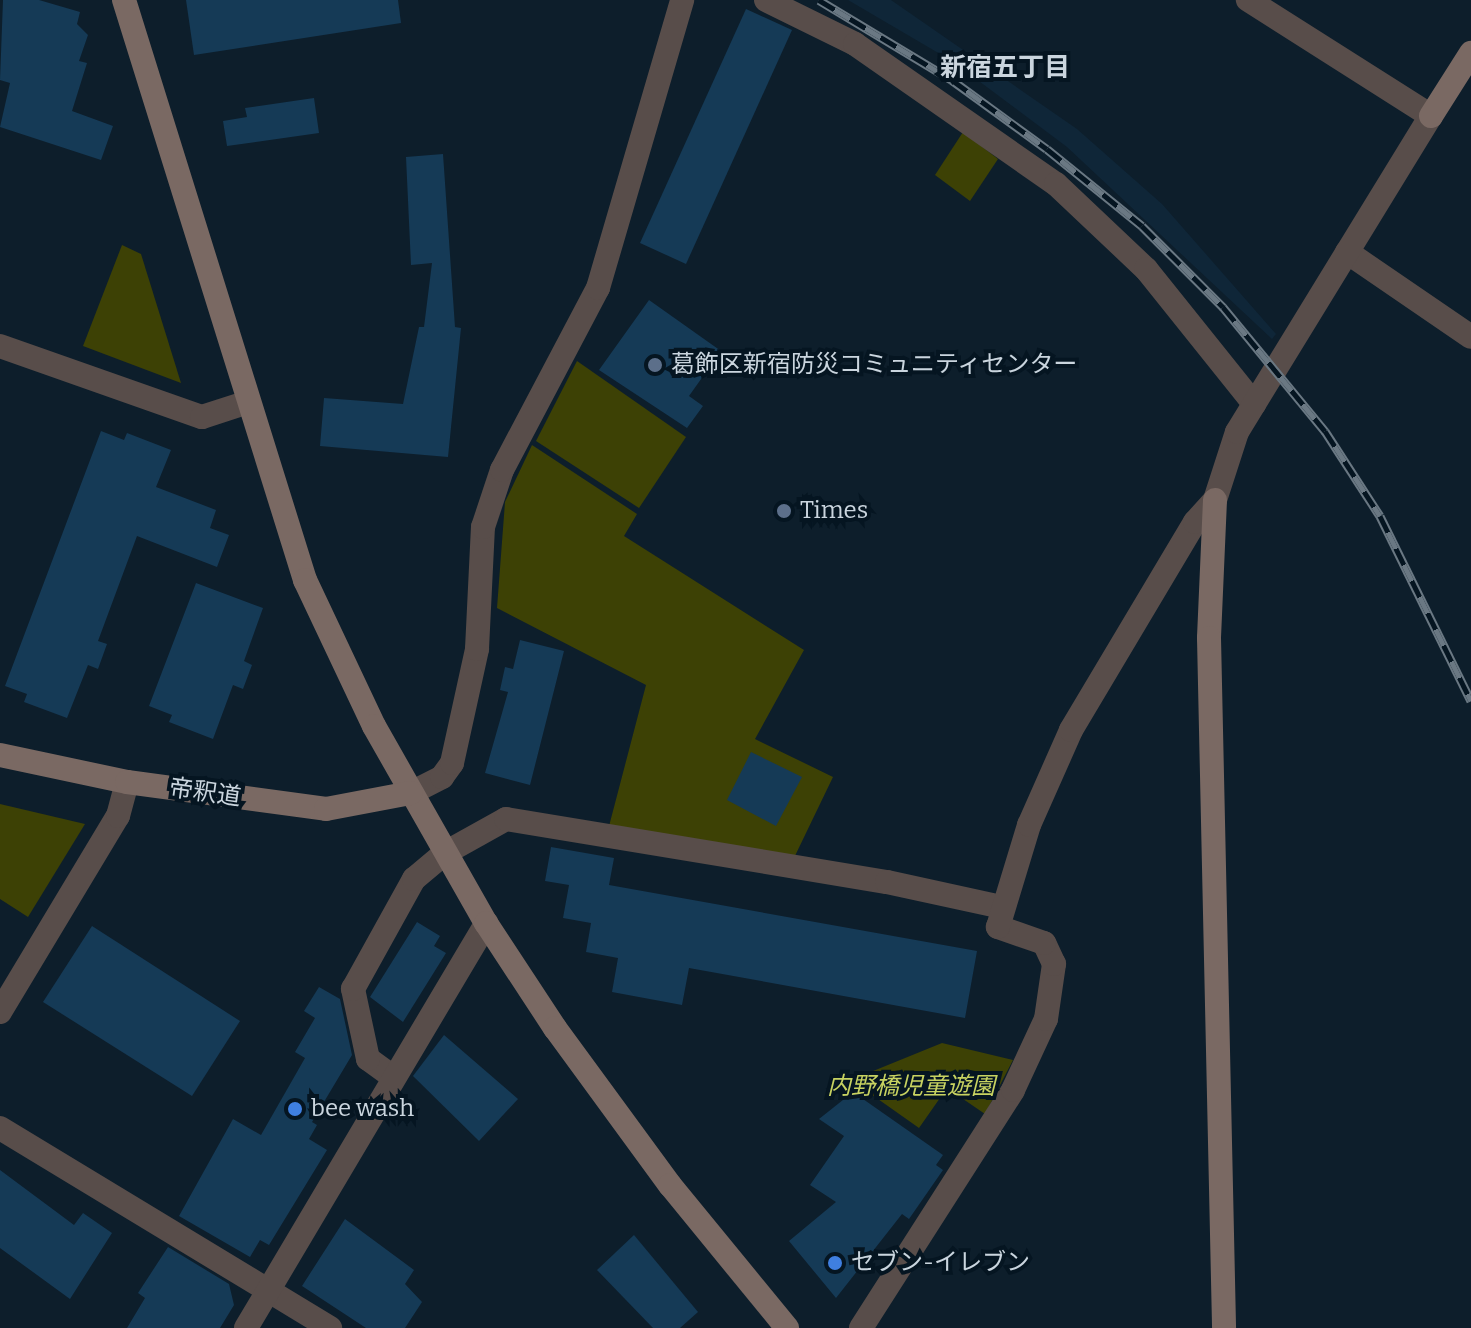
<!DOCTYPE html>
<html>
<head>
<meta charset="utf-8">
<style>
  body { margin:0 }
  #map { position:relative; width:1471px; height:1328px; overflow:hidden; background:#0d1e2b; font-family:Bitter,"Noto Sans JP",serif }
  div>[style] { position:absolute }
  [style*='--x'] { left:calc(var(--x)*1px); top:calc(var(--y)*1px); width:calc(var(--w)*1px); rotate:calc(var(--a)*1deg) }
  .built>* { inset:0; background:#0f2638 }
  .green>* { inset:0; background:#3d4105 }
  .building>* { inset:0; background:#153a56 }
  .street>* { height:24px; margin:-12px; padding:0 12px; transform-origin:12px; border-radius:12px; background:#584d4a }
  .secondary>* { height:24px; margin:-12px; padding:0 12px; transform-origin:12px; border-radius:12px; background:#7a6963 }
  .rail>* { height:9px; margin-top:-4.5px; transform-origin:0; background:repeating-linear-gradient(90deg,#051521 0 18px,#6a7883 0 36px); box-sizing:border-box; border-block:2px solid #6a7883 }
  .dots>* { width:22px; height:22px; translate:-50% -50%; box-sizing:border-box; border:4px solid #051521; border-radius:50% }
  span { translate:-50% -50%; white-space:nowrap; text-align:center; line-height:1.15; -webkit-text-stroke:8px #051521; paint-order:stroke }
  .poi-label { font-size:24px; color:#cad5de }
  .left { translate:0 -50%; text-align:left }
  .street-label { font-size:24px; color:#cad5de }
  .park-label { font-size:24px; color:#c7d261; font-style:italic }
  .neighbourhood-label { font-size:26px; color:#cad5de; font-weight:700 }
</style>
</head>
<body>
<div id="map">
  <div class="built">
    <i style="clip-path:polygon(848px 0,891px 0,1077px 129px,1162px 204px,1276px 334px,1272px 339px,1067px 147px,952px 61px)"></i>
  </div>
  <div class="green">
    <i style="clip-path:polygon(963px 132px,998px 159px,970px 201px,935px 175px)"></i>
    <i style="clip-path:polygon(122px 245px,141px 254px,181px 383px,83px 346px)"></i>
    <i style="clip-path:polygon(577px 361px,686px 437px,639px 508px,536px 441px)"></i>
    <i style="clip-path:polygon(532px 445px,637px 514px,624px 536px,804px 650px,755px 739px,833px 777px,793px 860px,608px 830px,646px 685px,497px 608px,505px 502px)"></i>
    <i style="clip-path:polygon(0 804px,85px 824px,28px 917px,0 899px)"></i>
    <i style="clip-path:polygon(942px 1043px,1013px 1060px,985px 1114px,947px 1088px,919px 1128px,851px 1080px)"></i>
  </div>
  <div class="building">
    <i style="clip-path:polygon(3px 0,39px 0,80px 12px,77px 24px,88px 35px,79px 61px,87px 63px,72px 111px,113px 126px,101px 160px,0 127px,10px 83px,0 80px)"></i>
    <i style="clip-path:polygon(186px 0,398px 0,401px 23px,194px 55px)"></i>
    <i style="clip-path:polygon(746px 9px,792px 30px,686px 264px,640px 243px)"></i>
    <i style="clip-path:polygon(314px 98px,319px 133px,227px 146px,223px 121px,247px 117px,245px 108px)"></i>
    <i style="clip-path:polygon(443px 154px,455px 327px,461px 328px,448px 457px,320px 446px,324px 398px,403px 404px,419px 327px,424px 327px,432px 263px,411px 265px,406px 157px)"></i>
    <i style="clip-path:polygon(649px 300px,721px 351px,689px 396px,703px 406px,687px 428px,599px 370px)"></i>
    <i style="clip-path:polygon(101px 431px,124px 440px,127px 433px,171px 450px,156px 487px,216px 510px,210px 528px,229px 535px,217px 567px,137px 536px,98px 641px,107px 644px,98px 669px,88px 665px,67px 718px,24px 702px,27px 694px,5px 686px)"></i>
    <i style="clip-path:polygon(196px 583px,263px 608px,244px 661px,252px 665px,243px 689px,233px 685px,213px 739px,169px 722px,172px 715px,149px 706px)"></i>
    <i style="clip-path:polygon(520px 640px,564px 651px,530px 785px,485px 773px,508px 692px,500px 690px,505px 667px,513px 669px)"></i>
    <i style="clip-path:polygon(751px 752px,802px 777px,776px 826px,727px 800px)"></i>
    <i style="clip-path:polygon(551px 847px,614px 858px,609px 885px,977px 951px,965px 1018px,689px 968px,682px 1005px,612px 992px,618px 958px,586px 952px,591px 923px,563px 918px,569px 885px,545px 881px)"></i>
    <i style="clip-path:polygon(417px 922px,440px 936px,434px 946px,446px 953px,403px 1022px,370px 997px)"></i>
    <i style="clip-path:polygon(92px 926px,240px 1021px,192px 1096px,43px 1002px)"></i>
    <i style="clip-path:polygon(319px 987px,340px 999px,352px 1055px,312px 1122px,317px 1125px,309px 1139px,327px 1150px,269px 1245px,260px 1240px,250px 1257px,179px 1216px,233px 1119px,261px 1135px,305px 1058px,295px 1052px,315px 1018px,304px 1011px)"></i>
    <i style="clip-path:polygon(444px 1035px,518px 1099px,479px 1141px,413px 1076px)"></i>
    <i style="clip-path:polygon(853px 1092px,943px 1155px,936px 1165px,943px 1170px,909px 1219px,902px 1214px,836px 1298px,789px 1241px,836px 1202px,810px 1185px,844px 1136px,819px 1119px)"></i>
    <i style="clip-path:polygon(0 1170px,74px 1225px,83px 1213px,112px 1233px,70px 1299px,0 1248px)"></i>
    <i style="clip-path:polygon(345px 1219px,414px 1270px,405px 1284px,422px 1302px,405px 1328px,366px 1328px,302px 1286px)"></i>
    <i style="clip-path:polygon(634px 1235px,698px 1312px,680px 1328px,653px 1328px,597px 1270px)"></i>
    <i style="clip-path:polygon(168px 1247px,229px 1284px,234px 1305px,220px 1328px,127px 1328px,145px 1298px,138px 1293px)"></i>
  </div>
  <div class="street">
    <i style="--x:766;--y:0;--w:99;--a:26.3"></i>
    <i style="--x:855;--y:44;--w:245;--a:34.9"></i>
    <i style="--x:1056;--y:184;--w:124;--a:43.4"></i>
    <i style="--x:1146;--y:269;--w:173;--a:51.3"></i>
    <i style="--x:1347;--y:252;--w:150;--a:34.4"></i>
    <i style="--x:0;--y:346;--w:214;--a:19.4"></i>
    <i style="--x:202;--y:417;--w:45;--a:-18"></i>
    <i style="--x:411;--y:793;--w:35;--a:-27"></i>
    <i style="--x:442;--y:777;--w:17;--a:-54"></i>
    <i style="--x:452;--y:763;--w:117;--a:-77.6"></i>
    <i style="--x:477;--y:649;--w:122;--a:-87.2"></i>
    <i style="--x:483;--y:527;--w:60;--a:-71.6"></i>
    <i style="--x:502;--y:470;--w:206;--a:-62.2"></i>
    <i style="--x:598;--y:288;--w:300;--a:-73.7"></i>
    <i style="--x:0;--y:1012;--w:229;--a:-59"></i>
    <i style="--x:118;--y:816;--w:35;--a:-75"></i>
    <i style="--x:393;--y:1077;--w:31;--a:-144"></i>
    <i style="--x:368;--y:1059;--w:72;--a:-102.1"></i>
    <i style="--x:353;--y:989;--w:126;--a:-61"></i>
    <i style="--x:414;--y:879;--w:40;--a:-40"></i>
    <i style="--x:445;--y:853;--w:70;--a:-29.1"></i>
    <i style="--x:506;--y:819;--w:386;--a:9.4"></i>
    <i style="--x:887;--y:882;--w:118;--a:12.3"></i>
    <i style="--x:0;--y:1128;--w:386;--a:31.2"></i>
    <i style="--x:246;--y:1328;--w:471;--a:-59.3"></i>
    <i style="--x:861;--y:1328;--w:282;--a:-57.4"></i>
    <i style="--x:1013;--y:1090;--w:78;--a:-65.1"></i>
    <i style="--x:1046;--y:1019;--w:56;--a:-81.7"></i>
    <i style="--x:1054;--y:964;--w:23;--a:-115"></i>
    <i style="--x:1044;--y:943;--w:49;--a:-160.8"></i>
    <i style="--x:998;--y:927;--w:107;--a:-73.1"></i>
    <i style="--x:1029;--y:825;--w:104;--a:-66.1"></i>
    <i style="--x:1071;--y:730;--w:242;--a:-59.2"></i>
    <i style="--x:1195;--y:522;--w:30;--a:-48"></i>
    <i style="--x:1215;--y:500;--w:71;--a:-72.1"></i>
    <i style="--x:1237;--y:432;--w:371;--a:-58.5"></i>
    <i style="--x:1431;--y:116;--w:217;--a:-147.6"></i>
  </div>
  <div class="secondary">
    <i style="--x:124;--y:0;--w:608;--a:72.67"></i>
    <i style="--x:305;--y:580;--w:161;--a:64.7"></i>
    <i style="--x:374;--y:726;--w:227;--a:60.4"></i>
    <i style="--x:486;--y:923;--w:126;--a:56.7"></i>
    <i style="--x:555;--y:1028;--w:195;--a:53.8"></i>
    <i style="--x:670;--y:1185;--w:185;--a:50.7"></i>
    <i style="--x:1431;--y:116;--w:75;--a:-57.6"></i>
    <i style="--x:1215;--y:500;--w:138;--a:92.5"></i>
    <i style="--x:1209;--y:638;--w:690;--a:88.75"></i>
    <i style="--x:0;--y:755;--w:130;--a:12"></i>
    <i style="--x:127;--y:782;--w:201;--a:7.7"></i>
    <i style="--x:326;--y:809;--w:86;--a:-10.7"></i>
  </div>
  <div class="rail">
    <i style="--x:819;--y:0;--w:155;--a:31"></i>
    <i style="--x:952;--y:80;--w:117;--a:36"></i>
    <i style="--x:1047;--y:149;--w:122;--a:39"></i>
    <i style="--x:1142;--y:226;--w:115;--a:45"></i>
    <i style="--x:1223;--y:307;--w:161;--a:50.6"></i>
    <i style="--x:1325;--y:431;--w:101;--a:57.1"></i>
    <i style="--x:1380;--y:516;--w:206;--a:63.8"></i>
  </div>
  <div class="dots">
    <i style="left:655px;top:365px;background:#5c6f8a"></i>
    <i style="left:784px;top:511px;background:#5c6f8a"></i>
    <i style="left:295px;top:1109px;background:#3f7fe0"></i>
    <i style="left:835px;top:1263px;background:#3f7fe0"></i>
  </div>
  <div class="poi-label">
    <span class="left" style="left:671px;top:365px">葛飾区新宿防災コミュニティセンター</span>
    <span class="left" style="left:800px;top:511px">Times</span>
    <span class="left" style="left:311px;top:1109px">bee wash</span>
    <span class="left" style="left:851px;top:1263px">セブン-イレブン</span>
  </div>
  <div class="street-label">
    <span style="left:205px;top:793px;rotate:8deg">帝釈道</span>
  </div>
  <div class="park-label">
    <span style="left:911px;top:1087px">内野橋児童遊園</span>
  </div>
  <div class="neighbourhood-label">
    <span style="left:1005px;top:68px">新宿五丁目</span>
  </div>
</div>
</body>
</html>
